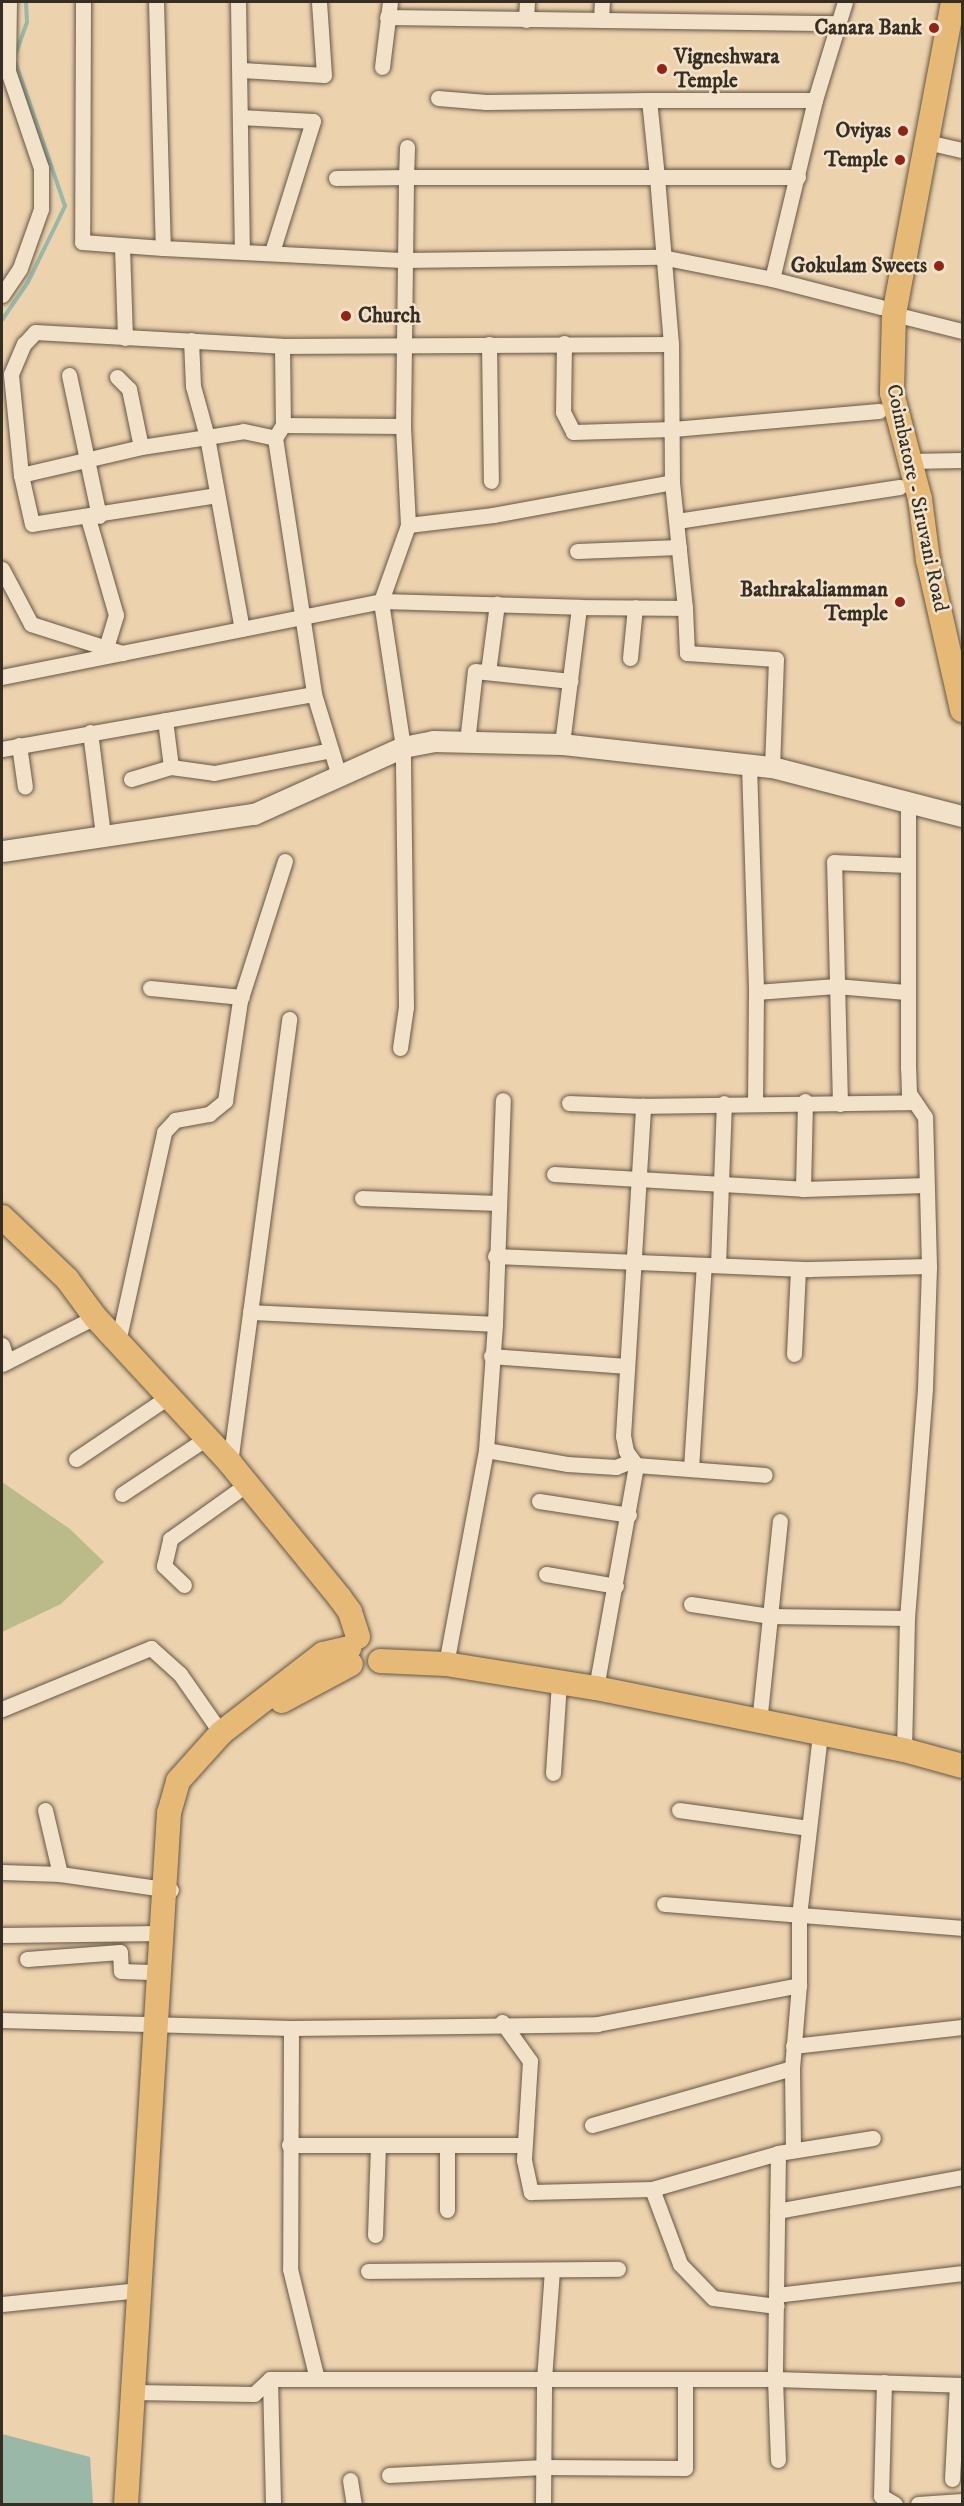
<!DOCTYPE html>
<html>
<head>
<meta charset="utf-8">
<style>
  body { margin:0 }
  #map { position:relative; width:964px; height:2506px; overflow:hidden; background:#ecd2ad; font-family:"IM FELL DW Pica",serif }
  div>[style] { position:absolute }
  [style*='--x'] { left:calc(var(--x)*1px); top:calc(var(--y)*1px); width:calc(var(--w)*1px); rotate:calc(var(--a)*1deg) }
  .green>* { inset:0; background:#babb88 }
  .water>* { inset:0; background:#99b8a8 }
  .stream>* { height:4px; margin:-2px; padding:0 2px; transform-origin:2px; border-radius:2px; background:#99b8a8 }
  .roads { filter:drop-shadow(0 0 2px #645646) drop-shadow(0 0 2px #645646) }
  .street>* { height:15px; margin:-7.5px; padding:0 7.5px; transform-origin:7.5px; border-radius:7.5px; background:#f3e2ca }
  .secondary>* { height:21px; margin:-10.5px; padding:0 10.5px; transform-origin:10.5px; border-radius:10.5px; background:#f3e2ca }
  .primary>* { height:24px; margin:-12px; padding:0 12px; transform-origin:12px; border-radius:12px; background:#e6b976 }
  .dots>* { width:16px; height:16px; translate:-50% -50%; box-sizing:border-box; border:3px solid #f3e2ca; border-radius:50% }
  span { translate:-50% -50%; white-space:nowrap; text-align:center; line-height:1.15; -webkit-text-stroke:5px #f3e2ca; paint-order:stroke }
  .poi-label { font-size:21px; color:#362d23; font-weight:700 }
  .right { translate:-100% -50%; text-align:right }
  .left { translate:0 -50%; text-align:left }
  .street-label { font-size:21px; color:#362d23 }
  .frame { position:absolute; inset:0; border:3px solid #362d23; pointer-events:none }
</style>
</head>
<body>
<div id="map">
  <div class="green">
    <i style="clip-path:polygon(2px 1482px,70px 1529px,104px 1562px,61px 1604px,2px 1632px)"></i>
  </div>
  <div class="water">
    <i style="clip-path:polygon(2px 2434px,90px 2457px,93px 2504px,2px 2504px)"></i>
  </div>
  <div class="stream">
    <i style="--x:2;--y:320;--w:46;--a:-55.6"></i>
    <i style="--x:28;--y:282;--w:85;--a:-64"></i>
    <i style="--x:65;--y:206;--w:157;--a:-109"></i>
    <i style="--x:14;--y:58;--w:38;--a:-70"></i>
    <i style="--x:27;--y:22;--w:20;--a:-93"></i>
  </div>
  <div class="roads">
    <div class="street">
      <i style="--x:83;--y:2;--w:240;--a:90.2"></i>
      <i style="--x:82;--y:242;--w:81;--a:4.2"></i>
      <i style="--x:156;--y:2;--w:246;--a:88.4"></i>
      <i style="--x:163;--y:248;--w:239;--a:2.9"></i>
      <i style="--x:402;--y:260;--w:260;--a:-0.7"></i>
      <i style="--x:662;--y:257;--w:112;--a:11.3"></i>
      <i style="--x:238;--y:2;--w:248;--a:89.1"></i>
      <i style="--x:387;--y:17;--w:451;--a:0.8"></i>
      <i style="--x:526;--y:20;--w:18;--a:-87"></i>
      <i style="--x:601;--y:20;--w:18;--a:-87"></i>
      <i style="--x:382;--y:67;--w:65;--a:-83"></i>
      <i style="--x:242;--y:70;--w:82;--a:3.5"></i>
      <i style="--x:324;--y:75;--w:73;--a:-93.9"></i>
      <i style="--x:438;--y:98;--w:48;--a:4.8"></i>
      <i style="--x:486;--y:102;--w:163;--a:-0.7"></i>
      <i style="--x:815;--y:100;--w:184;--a:103.5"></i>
      <i style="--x:772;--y:279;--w:112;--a:14.5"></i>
      <i style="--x:240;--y:117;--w:73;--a:3.1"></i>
      <i style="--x:313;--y:121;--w:137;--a:107.4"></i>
      <i style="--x:927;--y:142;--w:36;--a:13"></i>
      <i style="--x:336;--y:178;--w:70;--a:-0.8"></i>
      <i style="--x:406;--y:177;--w:30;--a:-88"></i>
      <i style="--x:122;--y:247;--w:91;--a:88.1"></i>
      <i style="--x:2;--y:295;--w:32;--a:-56"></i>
      <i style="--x:20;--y:268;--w:63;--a:-70.4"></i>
      <i style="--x:41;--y:209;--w:41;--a:-90"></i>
      <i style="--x:41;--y:168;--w:102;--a:-108.8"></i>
      <i style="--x:8;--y:71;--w:69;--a:-89.2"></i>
      <i style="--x:894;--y:314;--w:70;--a:14"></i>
      <i style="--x:191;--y:340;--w:46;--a:87.5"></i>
      <i style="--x:193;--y:386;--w:53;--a:74.6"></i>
      <i style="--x:207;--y:437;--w:195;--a:79.7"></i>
      <i style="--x:564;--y:343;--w:69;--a:90.8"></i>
      <i style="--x:563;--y:412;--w:22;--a:63"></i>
      <i style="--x:573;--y:432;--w:99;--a:-1.7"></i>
      <i style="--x:672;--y:429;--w:208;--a:-5"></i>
      <i style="--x:489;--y:344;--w:137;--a:89.2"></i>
      <i style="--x:282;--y:346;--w:79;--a:89.3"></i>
      <i style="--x:283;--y:425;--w:120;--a:0.5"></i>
      <i style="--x:69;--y:375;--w:144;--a:78"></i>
      <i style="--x:117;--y:377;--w:17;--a:45"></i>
      <i style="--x:129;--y:389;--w:59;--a:78.3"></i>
      <i style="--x:283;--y:425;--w:15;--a:122"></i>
      <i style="--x:275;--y:438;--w:259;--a:81.3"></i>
      <i style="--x:314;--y:694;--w:86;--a:73"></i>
      <i style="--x:908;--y:461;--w:54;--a:-1.1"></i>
      <i style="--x:21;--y:475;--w:123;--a:-13.1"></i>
      <i style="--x:141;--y:447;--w:67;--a:-8.6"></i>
      <i style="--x:207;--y:437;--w:36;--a:-9"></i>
      <i style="--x:243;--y:431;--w:33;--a:12"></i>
      <i style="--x:217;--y:495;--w:187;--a:171.1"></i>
      <i style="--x:32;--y:524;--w:50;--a:-102.7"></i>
      <i style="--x:21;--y:475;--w:101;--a:-95.7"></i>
      <i style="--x:11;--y:374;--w:33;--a:-67"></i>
      <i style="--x:24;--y:344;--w:16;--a:-47"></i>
      <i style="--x:35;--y:332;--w:247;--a:3.2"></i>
      <i style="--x:282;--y:346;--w:389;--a:-0.3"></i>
      <i style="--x:88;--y:518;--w:101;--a:73.9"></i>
      <i style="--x:116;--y:615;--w:31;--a:107"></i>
      <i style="--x:677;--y:521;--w:225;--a:-8.7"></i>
      <i style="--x:408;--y:525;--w:86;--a:-6.7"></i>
      <i style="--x:493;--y:515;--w:182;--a:-10.4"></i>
      <i style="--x:577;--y:551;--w:102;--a:-2.2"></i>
      <i style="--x:2;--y:569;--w:62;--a:62.2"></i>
      <i style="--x:31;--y:624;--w:96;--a:17.7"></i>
      <i style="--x:685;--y:608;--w:45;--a:87.5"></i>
      <i style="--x:687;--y:653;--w:89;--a:3.9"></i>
      <i style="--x:776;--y:659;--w:108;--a:92.1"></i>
      <i style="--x:630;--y:658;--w:51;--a:-84.4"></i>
      <i style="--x:488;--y:672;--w:69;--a:-82.5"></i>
      <i style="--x:2;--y:677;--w:387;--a:-11.3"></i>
      <i style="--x:381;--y:601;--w:198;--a:1.7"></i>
      <i style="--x:165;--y:720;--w:47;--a:82.7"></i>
      <i style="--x:90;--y:732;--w:104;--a:82.8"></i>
      <i style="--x:467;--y:742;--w:71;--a:-83.6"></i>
      <i style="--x:475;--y:671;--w:96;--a:6"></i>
      <i style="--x:562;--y:744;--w:138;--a:-82.9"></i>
      <i style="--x:579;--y:607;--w:106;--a:0.5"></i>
      <i style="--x:685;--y:608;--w:127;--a:-95.9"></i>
      <i style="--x:672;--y:482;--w:138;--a:-90.4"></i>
      <i style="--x:671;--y:344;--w:168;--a:-94.8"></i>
      <i style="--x:657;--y:177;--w:141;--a:0"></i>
      <i style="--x:19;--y:745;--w:42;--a:81.9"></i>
      <i style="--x:2;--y:749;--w:317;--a:-10"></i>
      <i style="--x:749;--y:765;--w:227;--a:88.2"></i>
      <i style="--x:756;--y:992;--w:110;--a:90.5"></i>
      <i style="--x:131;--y:779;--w:42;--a:-16.7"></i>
      <i style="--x:171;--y:767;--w:43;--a:7.9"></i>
      <i style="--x:214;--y:773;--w:119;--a:-11.1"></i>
      <i style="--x:150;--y:988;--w:92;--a:5.6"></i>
      <i style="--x:756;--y:992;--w:80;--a:-4.3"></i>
      <i style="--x:836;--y:986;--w:70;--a:4.9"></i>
      <i style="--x:400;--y:1048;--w:41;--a:-81.7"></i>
      <i style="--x:406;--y:1007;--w:260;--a:-90.7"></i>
      <i style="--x:403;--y:747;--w:148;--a:-98.6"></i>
      <i style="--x:381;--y:601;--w:81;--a:-70.4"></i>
      <i style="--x:408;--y:525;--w:99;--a:-92.9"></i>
      <i style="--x:403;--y:426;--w:249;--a:-89.3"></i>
      <i style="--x:406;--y:177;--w:251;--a:0"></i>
      <i style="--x:657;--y:177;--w:77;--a:-95.9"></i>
      <i style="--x:649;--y:100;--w:166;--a:0"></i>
      <i style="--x:815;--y:100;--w:102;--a:-73"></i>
      <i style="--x:569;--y:1103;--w:74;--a:2.3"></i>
      <i style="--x:840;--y:1104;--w:242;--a:-91.4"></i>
      <i style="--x:834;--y:862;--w:73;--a:2.4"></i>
      <i style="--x:554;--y:1174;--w:249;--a:3.4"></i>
      <i style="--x:803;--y:1189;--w:123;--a:-1.9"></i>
      <i style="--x:803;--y:1189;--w:88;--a:-88.7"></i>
      <i style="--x:362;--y:1198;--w:136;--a:2.1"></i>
      <i style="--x:495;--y:1256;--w:315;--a:2.4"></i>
      <i style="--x:810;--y:1269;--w:119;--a:-1.4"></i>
      <i style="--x:718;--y:1265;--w:162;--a:-87.9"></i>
      <i style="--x:250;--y:1312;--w:245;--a:2.8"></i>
      <i style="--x:118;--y:1342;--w:215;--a:-77.6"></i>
      <i style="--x:164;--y:1132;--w:16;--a:-47"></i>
      <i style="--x:175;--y:1120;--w:35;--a:-10"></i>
      <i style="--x:209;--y:1114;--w:21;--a:-39"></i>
      <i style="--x:225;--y:1101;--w:101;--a:-81.5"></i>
      <i style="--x:240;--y:1001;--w:147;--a:-72.2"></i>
      <i style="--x:2;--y:1345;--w:17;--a:73"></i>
      <i style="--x:794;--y:1354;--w:85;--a:-87.3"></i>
      <i style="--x:491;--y:1356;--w:136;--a:4.2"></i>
      <i style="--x:2;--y:1364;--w:104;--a:-26.8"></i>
      <i style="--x:486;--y:1450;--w:82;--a:9.8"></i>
      <i style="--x:567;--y:1464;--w:49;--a:3.5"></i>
      <i style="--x:616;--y:1467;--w:16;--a:-22"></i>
      <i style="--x:76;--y:1459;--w:111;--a:-34"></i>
      <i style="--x:230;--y:1463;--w:448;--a:-82.4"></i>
      <i style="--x:636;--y:1465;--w:129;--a:4.4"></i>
      <i style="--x:691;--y:1469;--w:204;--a:-86.4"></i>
      <i style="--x:122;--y:1494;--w:102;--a:-33.4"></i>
      <i style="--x:539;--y:1501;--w:91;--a:8.8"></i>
      <i style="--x:546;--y:1574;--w:71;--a:9.7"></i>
      <i style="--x:184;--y:1585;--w:28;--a:-136"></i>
      <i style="--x:164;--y:1566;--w:28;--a:-77"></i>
      <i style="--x:170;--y:1539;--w:95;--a:-35.5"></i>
      <i style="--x:691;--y:1604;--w:79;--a:8.7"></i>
      <i style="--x:769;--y:1616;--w:138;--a:0.8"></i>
      <i style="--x:446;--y:1664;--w:218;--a:-79.4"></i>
      <i style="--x:486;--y:1450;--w:126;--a:-85.9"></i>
      <i style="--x:495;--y:1324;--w:224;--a:-88"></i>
      <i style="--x:596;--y:1688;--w:227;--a:-79.8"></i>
      <i style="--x:636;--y:1465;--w:17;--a:-126"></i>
      <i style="--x:626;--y:1451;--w:15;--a:-101"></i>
      <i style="--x:623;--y:1436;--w:331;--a:-86.5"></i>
      <i style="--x:643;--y:1106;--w:270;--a:-0.8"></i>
      <i style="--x:2;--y:1709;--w:161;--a:-22.3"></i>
      <i style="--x:151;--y:1648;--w:39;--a:42"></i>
      <i style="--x:180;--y:1674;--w:72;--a:55.2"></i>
      <i style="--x:759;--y:1723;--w:203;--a:-84.1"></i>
      <i style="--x:904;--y:1750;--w:132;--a:-88.7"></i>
      <i style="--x:907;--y:1618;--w:231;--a:-85.5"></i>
      <i style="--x:925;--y:1388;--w:122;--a:-88.1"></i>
      <i style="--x:929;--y:1266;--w:149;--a:-91.5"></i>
      <i style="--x:925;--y:1117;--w:29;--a:-124"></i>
      <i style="--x:909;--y:1093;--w:25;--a:-92"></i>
      <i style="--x:908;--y:1068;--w:268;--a:-90"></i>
      <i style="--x:553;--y:1773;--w:90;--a:-86.2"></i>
      <i style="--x:45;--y:1810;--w:66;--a:76.8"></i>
      <i style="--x:679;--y:1810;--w:131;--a:7.9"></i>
      <i style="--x:2;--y:1872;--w:58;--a:2"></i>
      <i style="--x:60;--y:1874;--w:112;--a:8.2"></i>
      <i style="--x:664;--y:1904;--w:299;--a:4.6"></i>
      <i style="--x:2;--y:1935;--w:159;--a:-0.7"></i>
      <i style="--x:27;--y:1959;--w:93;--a:-4.3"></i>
      <i style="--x:120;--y:1952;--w:19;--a:87"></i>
      <i style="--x:121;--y:1971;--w:37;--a:2"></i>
      <i style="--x:2;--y:2020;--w:289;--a:1.6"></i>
      <i style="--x:291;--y:2028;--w:306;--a:-0.7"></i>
      <i style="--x:597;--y:2024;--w:206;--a:-10.9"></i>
      <i style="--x:502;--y:2022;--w:48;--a:54.3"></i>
      <i style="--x:530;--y:2061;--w:99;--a:93.5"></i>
      <i style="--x:524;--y:2160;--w:33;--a:78"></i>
      <i style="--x:531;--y:2192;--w:121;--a:-1.4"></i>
      <i style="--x:652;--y:2189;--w:80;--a:69.5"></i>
      <i style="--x:680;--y:2264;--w:47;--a:45.9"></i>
      <i style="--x:713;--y:2298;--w:64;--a:7.2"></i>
      <i style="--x:291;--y:2028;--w:241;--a:90.2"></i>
      <i style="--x:290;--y:2269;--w:113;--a:76.2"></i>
      <i style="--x:793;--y:2046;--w:170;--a:-6.4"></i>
      <i style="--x:592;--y:2125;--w:208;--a:-15.9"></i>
      <i style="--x:289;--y:2145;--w:235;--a:0"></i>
      <i style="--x:447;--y:2145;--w:65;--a:90"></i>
      <i style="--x:793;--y:2150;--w:82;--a:-90.7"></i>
      <i style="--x:792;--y:2068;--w:83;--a:-85.2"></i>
      <i style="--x:799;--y:1985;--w:69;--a:-90"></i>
      <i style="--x:799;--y:1916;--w:183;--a:-83.4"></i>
      <i style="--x:778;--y:2153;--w:226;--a:90.8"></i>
      <i style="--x:775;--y:2379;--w:81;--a:87.9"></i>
      <i style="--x:652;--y:2189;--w:131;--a:-15.9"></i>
      <i style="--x:778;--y:2153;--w:96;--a:-9"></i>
      <i style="--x:777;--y:2211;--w:188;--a:-10.4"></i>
      <i style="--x:375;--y:2235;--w:90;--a:-88.1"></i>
      <i style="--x:368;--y:2271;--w:250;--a:-0.5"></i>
      <i style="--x:776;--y:2295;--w:187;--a:-6.7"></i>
      <i style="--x:2;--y:2304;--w:138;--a:-5.8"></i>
      <i style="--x:270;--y:2379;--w:125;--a:88.6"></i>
      <i style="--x:884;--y:2382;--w:114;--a:91.5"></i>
      <i style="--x:881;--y:2496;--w:16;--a:30"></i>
      <i style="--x:133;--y:2392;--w:121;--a:0.9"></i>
      <i style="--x:254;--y:2394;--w:22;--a:-43"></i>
      <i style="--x:270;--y:2379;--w:505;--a:0"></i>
      <i style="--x:775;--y:2379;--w:187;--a:1.8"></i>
      <i style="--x:389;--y:2475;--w:154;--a:-3"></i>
      <i style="--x:543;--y:2467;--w:142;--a:0.4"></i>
      <i style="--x:685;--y:2468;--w:89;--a:-90"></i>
      <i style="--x:952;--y:2479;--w:94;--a:-87"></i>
      <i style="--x:350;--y:2480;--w:24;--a:81"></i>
      <i style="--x:543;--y:2504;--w:125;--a:-89.5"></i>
      <i style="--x:544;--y:2379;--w:109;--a:-85.8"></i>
      <i style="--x:918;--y:2504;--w:44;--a:-3.9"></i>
    </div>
    <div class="secondary">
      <i style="--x:2;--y:851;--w:255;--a:-8.4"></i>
      <i style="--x:254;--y:814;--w:163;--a:-24.2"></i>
      <i style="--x:403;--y:747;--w:31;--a:-11"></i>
      <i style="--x:433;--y:741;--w:129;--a:1.3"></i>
      <i style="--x:562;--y:744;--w:211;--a:6.3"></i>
      <i style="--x:772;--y:767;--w:196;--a:14.5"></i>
    </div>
    <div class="primary">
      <i style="--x:953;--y:2;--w:318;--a:100.7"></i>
      <i style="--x:894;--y:314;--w:79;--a:91.5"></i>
      <i style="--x:892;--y:393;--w:110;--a:75.2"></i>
      <i style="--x:920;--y:499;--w:62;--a:82.5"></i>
      <i style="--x:928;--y:560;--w:154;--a:77.2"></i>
      <i style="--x:2;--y:1217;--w:90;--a:43.6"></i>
      <i style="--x:67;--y:1279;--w:47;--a:53.6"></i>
      <i style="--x:95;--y:1317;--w:199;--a:47.2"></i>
      <i style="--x:230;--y:1463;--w:174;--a:50.8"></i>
      <i style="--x:340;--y:1598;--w:17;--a:54"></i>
      <i style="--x:350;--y:1612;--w:26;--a:72"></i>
      <i style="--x:380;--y:1661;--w:66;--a:2.6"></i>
      <i style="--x:446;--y:1664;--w:152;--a:9.1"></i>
      <i style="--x:596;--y:1688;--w:314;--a:11.4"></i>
      <i style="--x:904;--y:1750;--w:60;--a:15.4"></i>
      <i style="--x:282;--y:1701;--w:78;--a:-28.2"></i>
      <i style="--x:126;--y:2504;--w:692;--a:-86.44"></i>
      <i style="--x:169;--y:1813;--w:33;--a:-74"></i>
      <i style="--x:178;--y:1781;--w:64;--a:-48.1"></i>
      <i style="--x:221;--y:1733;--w:129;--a:-37.8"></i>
      <i style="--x:323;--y:1654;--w:27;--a:-13"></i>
    </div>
  </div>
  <div class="dots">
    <i style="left:934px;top:28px;background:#8f2418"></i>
    <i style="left:662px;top:69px;background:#8f2418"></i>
    <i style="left:903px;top:131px;background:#8f2418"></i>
    <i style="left:900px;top:160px;background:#8f2418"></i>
    <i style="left:939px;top:266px;background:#8f2418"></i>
    <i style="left:346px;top:316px;background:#8f2418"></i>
    <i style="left:900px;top:602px;background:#8f2418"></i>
  </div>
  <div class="poi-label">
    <span class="right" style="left:922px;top:28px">Canara Bank</span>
    <span class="left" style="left:674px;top:69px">Vigneshwara<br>Temple</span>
    <span class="right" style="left:891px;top:131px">Oviyas</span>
    <span class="right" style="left:888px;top:160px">Temple</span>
    <span class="right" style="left:927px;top:266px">Gokulam Sweets</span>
    <span class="left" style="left:358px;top:316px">Church</span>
    <span class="right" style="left:888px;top:602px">Bathrakaliamman<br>Temple</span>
  </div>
  <div class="street-label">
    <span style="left:917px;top:498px;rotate:78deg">Coimbatore - Siruvani Road</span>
  </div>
  <div class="frame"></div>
</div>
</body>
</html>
